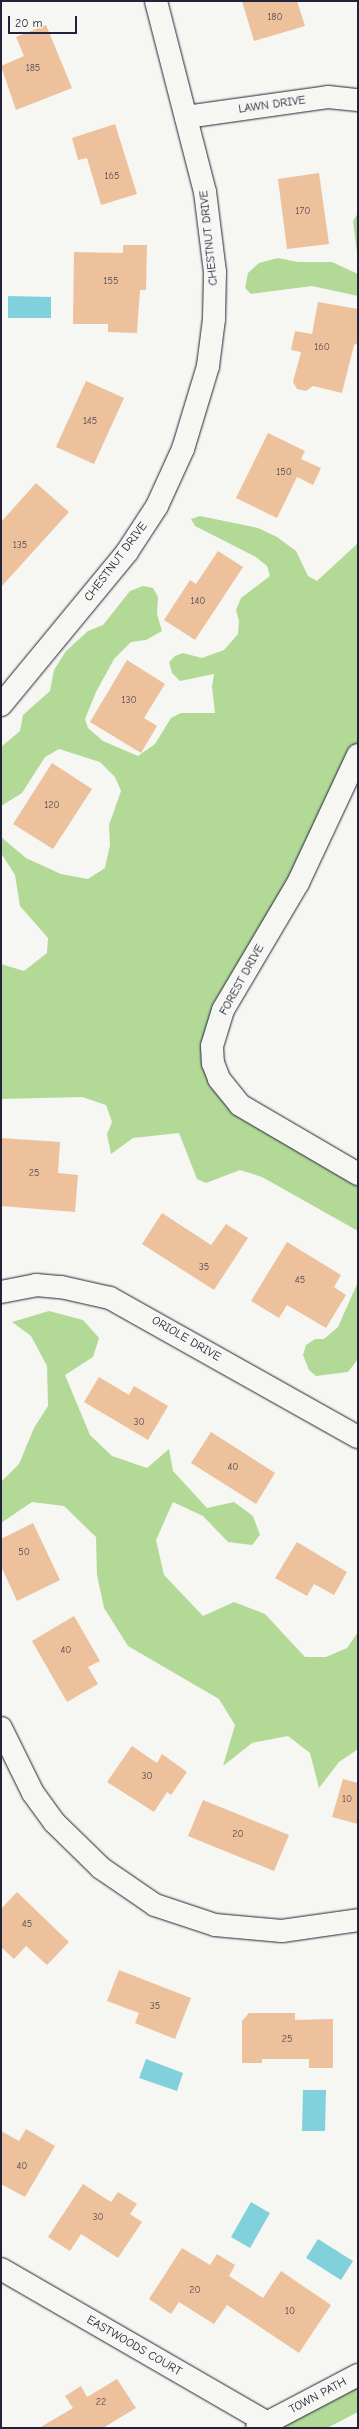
<!DOCTYPE html>
<html>
<head>
<meta charset="utf-8">
<style>
  body { margin:0 }
  #map { position:relative; width:359px; height:2429px; overflow:hidden; background:#f6f6f2; font-family:"Comic Neue",sans-serif }
  div>[style] { position:absolute }
  [style*='--x'] { left:calc(var(--x)*1px); top:calc(var(--y)*1px); width:calc(var(--w)*1px); rotate:calc(var(--a)*1deg) }
  .green>* { inset:0; background:#b2da96 }
  .water>* { inset:0; background:#81d1dd }
  .building>* { inset:0; background:#ecc19c }
  .roads { filter:drop-shadow(0 0 1px #22223b) drop-shadow(0 0 1px #22223b) }
  .minor>* { height:22px; margin:-11px; padding:0 11px; transform-origin:11px; border-radius:11px; background:#f6f6f2 }
  span { translate:-50% -50%; white-space:nowrap; text-align:center; line-height:1.15; -webkit-text-stroke:3px #f6f6f2; paint-order:stroke }
  .number-label { font-size:10px; color:#544a53 }
  .number-label span { -webkit-text-stroke-width:0 }
  .street-label { font-size:12px; color:#22223b }
  .frame { position:absolute; inset:0; border:2px solid #22223b; pointer-events:none }
  .scale { position:absolute; left:8px; top:16px; width:69px; height:18px; box-sizing:border-box; border:2px solid #22223b; border-top:0; padding-left:5px; font-size:12px; line-height:14px; white-space:nowrap; color:#22223b; -webkit-text-stroke:3px #f6f6f2; paint-order:stroke }
</style>
</head>
<body>
<div id="map">
  <div class="green">
    <i style="clip-path:polygon(358px 213px,358px 261px,353px 221px)"></i>
    <i style="clip-path:polygon(278px 258px,298px 262px,332px 262px,358px 274px,358px 296px,312px 286px,251px 294px,245px 288px,248px 273px,259px 263px)"></i>
    <i style="clip-path:polygon(200px 516px,258px 528px,277px 537px,296px 551px,308px 576px,317px 581px,358px 543px,358px 755px,223px 1010px,219px 1079px,358px 1174px,358px 1231px,262px 1177px,240px 1170px,206px 1183px,197px 1179px,179px 1133px,133px 1138px,111px 1154px,107px 1134px,112px 1122px,106px 1105px,82px 1097px,1px 1099px,1px 964px,24px 971px,47px 953px,48px 938px,20px 906px,15px 875px,1px 853px,1px 837px,26px 858px,61px 874px,88px 879px,105px 868px,110px 845px,109px 825px,121px 791px,115px 777px,100px 762px,59px 749px,45px 757px,22px 793px,1px 806px,1px 747px,20px 731px,23px 715px,50px 691px,54px 670px,66px 651px,88px 631px,103px 625px,130px 591px,143px 586px,153px 588px,158px 597px,157px 614px,162px 631px,146px 640px,131px 642px,114px 659px,96px 692px,85px 719px,88px 728px,103px 741px,138px 756px,155px 744px,171px 718px,181px 713px,215px 713px,212px 687px,214px 674px,180px 681px,172px 673px,169px 662px,175px 656px,183px 653px,202px 658px,224px 650px,238px 634px,239px 621px,236px 610px,241px 598px,270px 576px,267px 566px,256px 557px,195px 526px,191px 519px)"></i>
    <i style="clip-path:polygon(358px 1282px,358px 1359px,348px 1372px,316px 1376px,309px 1370px,303px 1355px,306px 1345px,315px 1339px,324px 1339px,338px 1327px)"></i>
    <i style="clip-path:polygon(49px 1311px,83px 1320px,99px 1338px,93px 1357px,65px 1375px,90px 1435px,112px 1456px,147px 1468px,169px 1449px,173px 1471px,207px 1508px,234px 1502px,253px 1516px,260px 1535px,252px 1545px,228px 1542px,203px 1516px,173px 1502px,156px 1540px,164px 1575px,203px 1616px,234px 1602px,265px 1614px,305px 1657px,326px 1657px,347px 1648px,358px 1632px,358px 1749px,339px 1762px,319px 1788px,310px 1753px,288px 1736px,252px 1743px,223px 1766px,235px 1725px,219px 1699px,128px 1646px,104px 1608px,97px 1575px,96px 1537px,64px 1506px,32px 1502px,1px 1523px,1px 1482px,19px 1464px,34px 1428px,48px 1406px,47px 1366px,31px 1336px,12px 1322px)"></i>
    <i style="clip-path:polygon(358px 2373px,358px 2412px,327px 2428px,249px 2428px)"></i>
  </div>
  <div class="water">
    <i style="clip-path:polygon(8px 296px,51px 297px,51px 318px,8px 318px)"></i>
    <i style="clip-path:polygon(146px 2059px,183px 2073px,177px 2091px,139px 2078px)"></i>
    <i style="clip-path:polygon(303px 2090px,326px 2090px,325px 2131px,302px 2131px)"></i>
    <i style="clip-path:polygon(251px 2202px,270px 2213px,250px 2248px,231px 2237px)"></i>
    <i style="clip-path:polygon(318px 2239px,353px 2261px,341px 2280px,306px 2258px)"></i>
  </div>
  <div class="building">
    <i style="clip-path:polygon(242px 1px,297px 1px,305px 26px,254px 41px)"></i>
    <i style="clip-path:polygon(46px 25px,72px 88px,16px 110px,1px 66px,24px 56px,16px 37px)"></i>
    <i style="clip-path:polygon(115px 124px,137px 194px,101px 205px,87px 158px,78px 160px,72px 138px)"></i>
    <i style="clip-path:polygon(319px 173px,329px 244px,287px 249px,278px 179px)"></i>
    <i style="clip-path:polygon(123px 245px,147px 245px,146px 290px,140px 290px,137px 333px,108px 332px,108px 324px,73px 324px,74px 252px,123px 253px)"></i>
    <i style="clip-path:polygon(318px 302px,358px 309px,358px 343px,354px 345px,342px 393px,313px 386px,306px 391px,297px 389px,293px 382px,301px 352px,291px 350px,295px 331px,312px 334px)"></i>
    <i style="clip-path:polygon(86px 381px,124px 398px,94px 464px,56px 447px)"></i>
    <i style="clip-path:polygon(268px 433px,305px 451px,301px 459px,321px 468px,313px 485px,297px 477px,277px 518px,236px 498px)"></i>
    <i style="clip-path:polygon(36px 483px,69px 512px,1px 587px,1px 522px)"></i>
    <i style="clip-path:polygon(218px 551px,243px 567px,195px 640px,164px 620px,190px 580px,196px 584px)"></i>
    <i style="clip-path:polygon(127px 660px,165px 684px,144px 718px,157px 726px,141px 753px,90px 722px)"></i>
    <i style="clip-path:polygon(52px 763px,92px 789px,53px 849px,13px 824px)"></i>
    <i style="clip-path:polygon(1px 1138px,60px 1142px,58px 1173px,78px 1175px,75px 1212px,1px 1206px)"></i>
    <i style="clip-path:polygon(162px 1213px,211px 1245px,226px 1224px,248px 1238px,214px 1290px,142px 1244px)"></i>
    <i style="clip-path:polygon(287px 1242px,341px 1275px,334px 1287px,346px 1295px,326px 1328px,287px 1305px,279px 1318px,251px 1301px)"></i>
    <i style="clip-path:polygon(99px 1377px,129px 1395px,134px 1386px,168px 1406px,148px 1440px,84px 1402px)"></i>
    <i style="clip-path:polygon(211px 1432px,275px 1473px,256px 1504px,191px 1463px)"></i>
    <i style="clip-path:polygon(33px 1523px,60px 1580px,17px 1601px,1px 1566px,1px 1539px)"></i>
    <i style="clip-path:polygon(297px 1542px,347px 1572px,334px 1595px,314px 1584px,307px 1596px,275px 1578px)"></i>
    <i style="clip-path:polygon(74px 1616px,100px 1661px,88px 1667px,98px 1684px,67px 1702px,32px 1641px)"></i>
    <i style="clip-path:polygon(132px 1746px,157px 1763px,162px 1754px,187px 1772px,171px 1795px,167px 1792px,154px 1812px,107px 1782px)"></i>
    <i style="clip-path:polygon(343px 1779px,358px 1783px,358px 1824px,332px 1817px)"></i>
    <i style="clip-path:polygon(203px 1800px,289px 1835px,274px 1871px,188px 1836px)"></i>
    <i style="clip-path:polygon(17px 1892px,69px 1942px,47px 1965px,26px 1946px,14px 1959px,1px 1947px,1px 1909px)"></i>
    <i style="clip-path:polygon(119px 1970px,191px 1998px,175px 2039px,135px 2023px,139px 2013px,107px 2001px)"></i>
    <i style="clip-path:polygon(249px 2013px,295px 2013px,295px 2020px,333px 2019px,333px 2068px,309px 2068px,309px 2059px,262px 2059px,262px 2063px,242px 2063px,242px 2021px)"></i>
    <i style="clip-path:polygon(26px 2129px,55px 2146px,25px 2197px,1px 2184px,1px 2131px,19px 2141px)"></i>
    <i style="clip-path:polygon(83px 2184px,111px 2202px,118px 2192px,137px 2204px,130px 2214px,142px 2222px,118px 2258px,81px 2234px,70px 2251px,48px 2237px)"></i>
    <i style="clip-path:polygon(182px 2248px,210px 2265px,217px 2254px,235px 2265px,229px 2276px,263px 2298px,281px 2271px,331px 2305px,299px 2353px,227px 2305px,214px 2324px,179px 2302px,171px 2314px,149px 2299px)"></i>
    <i style="clip-path:polygon(117px 2379px,136px 2408px,103px 2428px,39px 2428px,73px 2408px,65px 2396px,81px 2386px,87px 2397px)"></i>
  </div>
  <div class="roads">
    <div class="minor">
      <i style="--x:186;--y:117;--w:143;--a:-8"></i>
      <i style="--x:328;--y:97;--w:30;--a:6"></i>
      <i style="--x:1;--y:705;--w:198;--a:-50.5"></i>
      <i style="--x:127;--y:552;--w:55;--a:-56.9"></i>
      <i style="--x:157;--y:506;--w:63;--a:-65.5"></i>
      <i style="--x:183;--y:449;--w:87;--a:-73.2"></i>
      <i style="--x:208;--y:366;--w:47;--a:-82.7"></i>
      <i style="--x:214;--y:319;--w:47;--a:-88.8"></i>
      <i style="--x:215;--y:272;--w:81;--a:-97.1"></i>
      <i style="--x:205;--y:192;--w:197;--a:-104.4"></i>
      <i style="--x:358;--y:755;--w:141;--a:115.1"></i>
      <i style="--x:298;--y:883;--w:147;--a:120.6"></i>
      <i style="--x:223;--y:1010;--w:38;--a:107"></i>
      <i style="--x:212;--y:1046;--w:17;--a:87"></i>
      <i style="--x:213;--y:1063;--w:17;--a:69"></i>
      <i style="--x:219;--y:1079;--w:33;--a:51"></i>
      <i style="--x:240;--y:1105;--w:137;--a:30.3"></i>
      <i style="--x:1;--y:1292;--w:36;--a:-11"></i>
      <i style="--x:36;--y:1285;--w:25;--a:5"></i>
      <i style="--x:61;--y:1287;--w:50;--a:12.7"></i>
      <i style="--x:110;--y:1298;--w:284;--a:29.3"></i>
      <i style="--x:1;--y:1728;--w:72;--a:63.8"></i>
      <i style="--x:33;--y:1793;--w:36;--a:54"></i>
      <i style="--x:54;--y:1822;--w:66;--a:44.4"></i>
      <i style="--x:101;--y:1868;--w:65;--a:34.4"></i>
      <i style="--x:155;--y:1905;--w:63;--a:18.4"></i>
      <i style="--x:215;--y:1925;--w:67;--a:5.1"></i>
      <i style="--x:282;--y:1931;--w:77;--a:-8.2"></i>
      <i style="--x:1;--y:2269;--w:308;--a:30"></i>
      <i style="--x:257;--y:2428;--w:114;--a:-27.7"></i>
    </div>
  </div>
  <div class="number-label">
    <span style="left:275px;top:18px">180</span>
    <span style="left:33px;top:69px">185</span>
    <span style="left:112px;top:177px">165</span>
    <span style="left:303px;top:212px">170</span>
    <span style="left:111px;top:282px">155</span>
    <span style="left:322px;top:348px">160</span>
    <span style="left:90px;top:422px">145</span>
    <span style="left:284px;top:473px">150</span>
    <span style="left:20px;top:546px">135</span>
    <span style="left:198px;top:602px">140</span>
    <span style="left:129px;top:701px">130</span>
    <span style="left:52px;top:806px">120</span>
    <span style="left:34px;top:1174px">25</span>
    <span style="left:204px;top:1268px">35</span>
    <span style="left:300px;top:1281px">45</span>
    <span style="left:139px;top:1423px">30</span>
    <span style="left:233px;top:1468px">40</span>
    <span style="left:24px;top:1553px">50</span>
    <span style="left:66px;top:1651px">40</span>
    <span style="left:147px;top:1777px">30</span>
    <span style="left:347px;top:1800px">10</span>
    <span style="left:238px;top:1835px">20</span>
    <span style="left:27px;top:1925px">45</span>
    <span style="left:155px;top:2007px">35</span>
    <span style="left:287px;top:2040px">25</span>
    <span style="left:22px;top:2167px">40</span>
    <span style="left:98px;top:2218px">30</span>
    <span style="left:195px;top:2291px">20</span>
    <span style="left:290px;top:2312px">10</span>
    <span style="left:101px;top:2403px">22</span>
  </div>
  <div class="street-label">
    <span style="left:272px;top:105px;rotate:-8deg">LAWN DRIVE</span>
    <span style="left:209px;top:238px;rotate:-96deg">CHESTNUT DRIVE</span>
    <span style="left:116px;top:562px;rotate:-53deg">CHESTNUT DRIVE</span>
    <span style="left:242px;top:980px;rotate:-61deg">FOREST DRIVE</span>
    <span style="left:186px;top:1339px;rotate:30deg">ORIOLE DRIVE</span>
    <span style="left:134px;top:2346px;rotate:30deg">EASTWOODS COURT</span>
    <span style="left:318px;top:2396px;rotate:-28deg">TOWN PATH</span>
  </div>
  <div class="frame"></div>
  <div class="scale">20 m</div>
</div>
</body>
</html>
